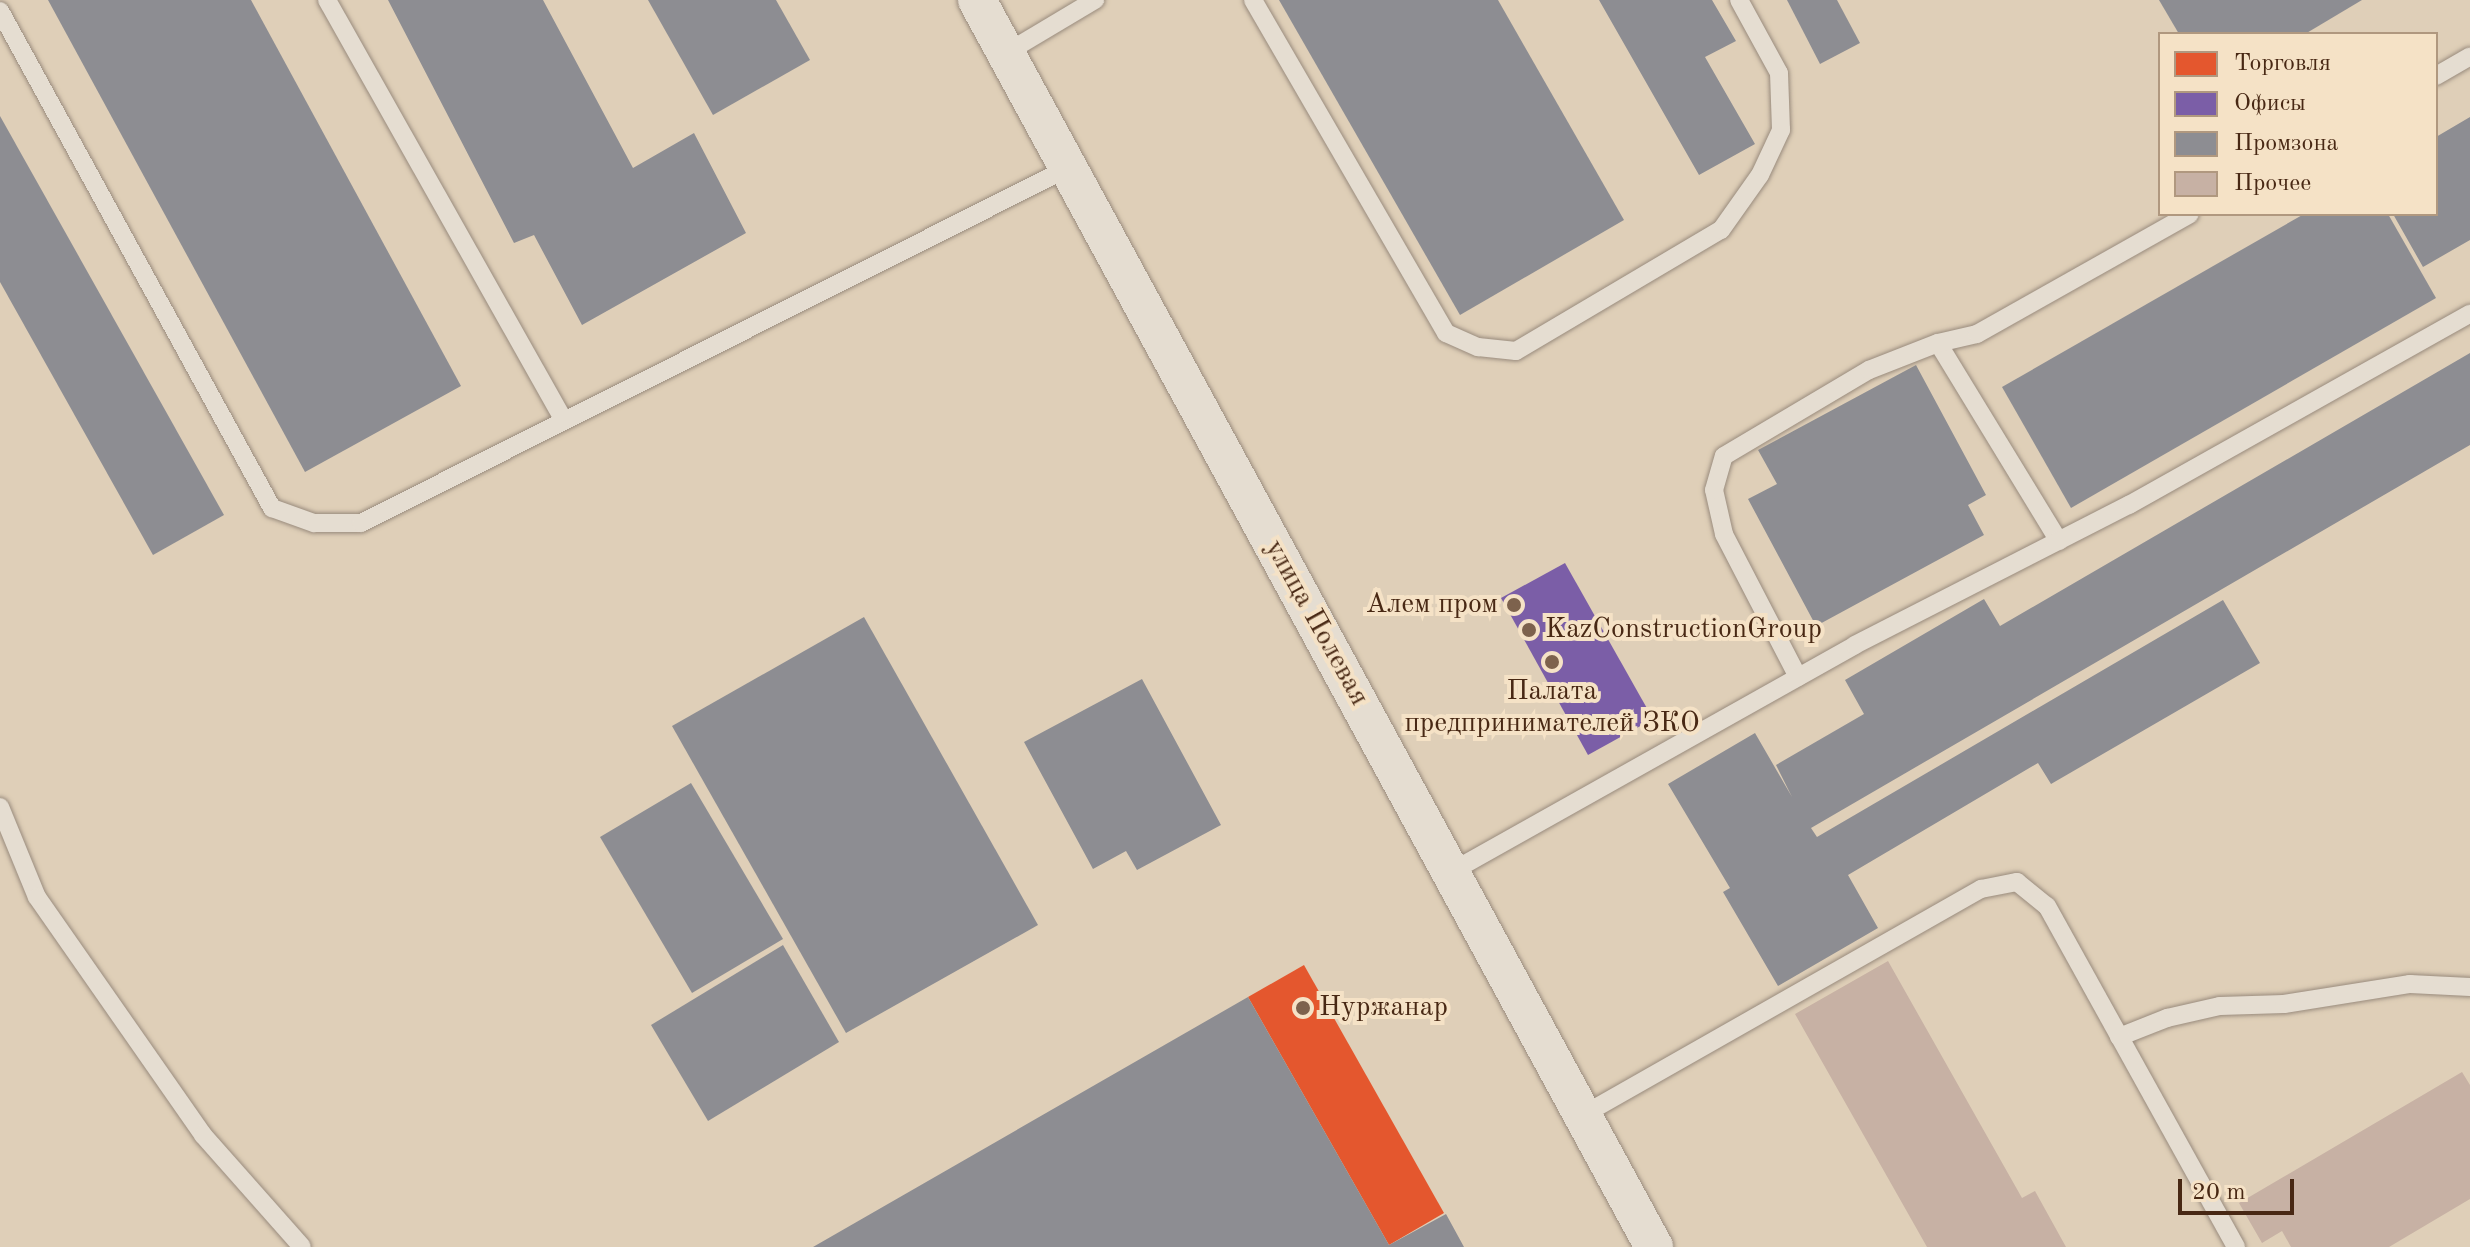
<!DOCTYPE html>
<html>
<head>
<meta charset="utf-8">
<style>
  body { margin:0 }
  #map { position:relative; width:2470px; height:1247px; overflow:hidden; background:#dfcfb8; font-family:"Old Standard TT",serif }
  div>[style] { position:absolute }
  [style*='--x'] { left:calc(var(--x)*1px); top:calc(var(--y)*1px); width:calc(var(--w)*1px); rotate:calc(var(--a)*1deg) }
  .shops>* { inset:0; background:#e4572e }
  .offices>* { inset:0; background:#7b5ea7 }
  .industry>* { inset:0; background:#8d8d92 }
  .building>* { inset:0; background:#c7b1a4 }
  .roads { filter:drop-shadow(0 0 2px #998b7d) drop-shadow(0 0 2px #998b7d) }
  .lane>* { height:18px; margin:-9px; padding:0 9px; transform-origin:9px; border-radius:9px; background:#e5ddd1 }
  .street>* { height:38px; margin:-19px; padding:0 19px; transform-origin:19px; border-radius:19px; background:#e5ddd1 }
  .dots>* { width:22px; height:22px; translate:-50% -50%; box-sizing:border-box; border:4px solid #f5e2c6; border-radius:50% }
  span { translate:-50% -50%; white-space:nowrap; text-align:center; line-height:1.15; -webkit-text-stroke:8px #f5e2c6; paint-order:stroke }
  .poi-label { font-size:28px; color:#482814 }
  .right { translate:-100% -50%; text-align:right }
  .left { translate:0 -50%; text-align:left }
  .street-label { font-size:28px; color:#482814 }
  .legend { position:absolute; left:2158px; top:32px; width:280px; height:184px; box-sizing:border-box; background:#f5e2c6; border:2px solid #b0987f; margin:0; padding:10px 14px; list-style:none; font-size:24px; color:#482814 }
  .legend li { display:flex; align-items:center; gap:16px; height:40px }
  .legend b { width:40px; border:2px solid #b0987f }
  .scale { position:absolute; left:2178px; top:1179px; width:116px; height:36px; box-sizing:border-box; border:4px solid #482814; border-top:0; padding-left:10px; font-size:24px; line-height:28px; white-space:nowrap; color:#482814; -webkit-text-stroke:6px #f5e2c6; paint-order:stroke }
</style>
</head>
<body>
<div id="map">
  <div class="shops">
    <i style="clip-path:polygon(1304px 965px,1444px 1213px,1389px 1245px,1248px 997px)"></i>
  </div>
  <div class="offices">
    <i style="clip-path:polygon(1565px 563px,1653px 719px,1588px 755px,1501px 598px)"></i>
  </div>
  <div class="industry">
    <i style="clip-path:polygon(48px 0,251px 0,461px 386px,305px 472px)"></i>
    <i style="clip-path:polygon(388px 0,543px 0,633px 168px,694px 133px,746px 233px,582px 325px,534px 235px,514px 243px)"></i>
    <i style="clip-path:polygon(648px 0,776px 0,810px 60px,713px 115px)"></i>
    <i style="clip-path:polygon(1279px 0,1498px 0,1624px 220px,1460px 315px)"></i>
    <i style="clip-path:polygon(1599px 0,1712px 0,1736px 41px,1705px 57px,1755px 144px,1699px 175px)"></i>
    <i style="clip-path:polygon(1787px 0,1837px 0,1860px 43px,1820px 64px)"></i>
    <i style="clip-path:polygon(2159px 0,2362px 0,2305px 34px,2179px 34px)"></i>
    <i style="clip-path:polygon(0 116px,224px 515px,153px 555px,0 282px)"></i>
    <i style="clip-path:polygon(2470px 117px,2470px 240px,2423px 267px,2393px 214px,2436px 214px,2436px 137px)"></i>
    <i style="clip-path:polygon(2304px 214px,2388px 214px,2436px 298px,2071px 508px,2002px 387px)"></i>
    <i style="clip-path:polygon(2470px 353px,2470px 445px,1811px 828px,1817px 837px,2223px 600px,2260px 663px,2051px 784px,2038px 763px,1848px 875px,1878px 928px,1778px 986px,1723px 892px,1730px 888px,1668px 784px,1755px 733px,1792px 797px,1776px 765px,1864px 714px,1845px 680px,1984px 599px,2000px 626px)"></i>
    <i style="clip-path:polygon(1916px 365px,1986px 495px,1968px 505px,1984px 535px,1816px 626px,1748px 499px,1777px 484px,1758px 450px)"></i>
    <i style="clip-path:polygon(864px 617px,1038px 925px,846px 1033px,672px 726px)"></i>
    <i style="clip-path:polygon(1142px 679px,1221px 825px,1137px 870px,1126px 851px,1093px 869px,1024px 742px)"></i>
    <i style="clip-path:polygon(691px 783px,783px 939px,692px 993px,600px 837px)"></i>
    <i style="clip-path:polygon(783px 945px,839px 1042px,708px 1121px,651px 1025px)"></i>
    <i style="clip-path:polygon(1248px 997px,1389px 1245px,1446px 1214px,1464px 1247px,813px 1247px)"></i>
  </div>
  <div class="building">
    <i style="clip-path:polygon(1888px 961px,2022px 1198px,2035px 1191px,2066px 1247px,1927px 1247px,1795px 1014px)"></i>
    <i style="clip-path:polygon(2462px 1072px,2470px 1085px,2470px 1199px,2389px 1247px,2291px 1247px,2282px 1231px,2262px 1243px,2239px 1203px)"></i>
  </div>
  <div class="roads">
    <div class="lane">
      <i style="--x:327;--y:0;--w:482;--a:60.6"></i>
      <i style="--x:1253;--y:0;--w:385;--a:59.9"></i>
      <i style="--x:1446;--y:333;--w:35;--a:24"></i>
      <i style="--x:1478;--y:347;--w:38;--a:6"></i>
      <i style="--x:1516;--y:351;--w:238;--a:-30.6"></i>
      <i style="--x:1721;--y:230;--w:67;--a:-54.7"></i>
      <i style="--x:1760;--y:175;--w:50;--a:-65"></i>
      <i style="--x:1781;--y:130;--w:57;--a:-92"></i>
      <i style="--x:1779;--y:73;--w:83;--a:-118.7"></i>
      <i style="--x:0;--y:11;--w:567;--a:61.31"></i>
      <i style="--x:272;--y:508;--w:45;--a:19.7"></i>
      <i style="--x:314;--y:523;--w:47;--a:0"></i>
      <i style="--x:361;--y:523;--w:791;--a:-26.66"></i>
      <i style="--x:1006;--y:53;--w:104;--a:-30.8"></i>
      <i style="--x:2436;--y:76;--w:39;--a:-30"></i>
      <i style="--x:1938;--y:343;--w:232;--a:58.6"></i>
      <i style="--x:1798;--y:677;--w:161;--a:-117.4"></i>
      <i style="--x:1724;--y:534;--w:45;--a:-102.8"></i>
      <i style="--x:1714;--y:490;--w:35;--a:-74"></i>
      <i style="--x:1724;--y:456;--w:169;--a:-30.7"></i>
      <i style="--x:1869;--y:370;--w:74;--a:-21.4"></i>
      <i style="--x:1938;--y:343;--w:40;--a:-13"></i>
      <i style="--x:1977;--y:334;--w:244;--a:-29.4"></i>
      <i style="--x:0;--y:807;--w:97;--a:67.7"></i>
      <i style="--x:37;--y:897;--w:290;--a:55.1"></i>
      <i style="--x:203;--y:1135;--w:149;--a:48.5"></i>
      <i style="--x:1451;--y:872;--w:463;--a:-29.3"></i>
      <i style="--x:1855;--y:645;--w:308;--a:-27.1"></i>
      <i style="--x:2129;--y:505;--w:391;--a:-29.3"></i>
      <i style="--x:2119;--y:1037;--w:52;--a:-21.6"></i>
      <i style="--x:2167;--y:1018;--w:54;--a:-12.8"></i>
      <i style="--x:2220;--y:1006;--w:64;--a:-1.8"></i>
      <i style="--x:2284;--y:1004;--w:128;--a:-9"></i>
      <i style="--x:2410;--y:984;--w:60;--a:2.9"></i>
      <i style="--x:1583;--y:1115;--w:458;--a:-29.6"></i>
      <i style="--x:1981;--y:889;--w:37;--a:-11"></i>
      <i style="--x:2017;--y:882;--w:38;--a:39"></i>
      <i style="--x:2047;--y:906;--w:390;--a:61"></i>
    </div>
    <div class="street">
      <i style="--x:977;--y:0;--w:1419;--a:61.5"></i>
    </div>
  </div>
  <div class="dots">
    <i style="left:1514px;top:605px;background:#7d624d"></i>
    <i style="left:1529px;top:630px;background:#7d624d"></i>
    <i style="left:1552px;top:662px;background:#7d624d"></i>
    <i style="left:1303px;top:1008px;background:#7d624d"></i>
  </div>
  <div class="poi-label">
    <span class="right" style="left:1498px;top:605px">Алем пром</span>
    <span class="left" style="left:1545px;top:630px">KazConstructionGroup</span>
    <span style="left:1552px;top:708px">Палата<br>предпринимателей ЗКО</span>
    <span class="left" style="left:1319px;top:1008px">Нуржанар</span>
  </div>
  <div class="street-label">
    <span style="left:1316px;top:623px;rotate:61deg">улица Полевая</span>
  </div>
  <ul class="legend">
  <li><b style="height:22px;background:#e4572e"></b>Торговля</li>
  <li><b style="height:22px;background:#7b5ea7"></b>Офисы</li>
  <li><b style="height:22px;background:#8d8d92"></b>Промзона</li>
  <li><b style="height:22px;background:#c7b1a4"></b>Прочее</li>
  </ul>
  <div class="scale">20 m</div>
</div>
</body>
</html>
